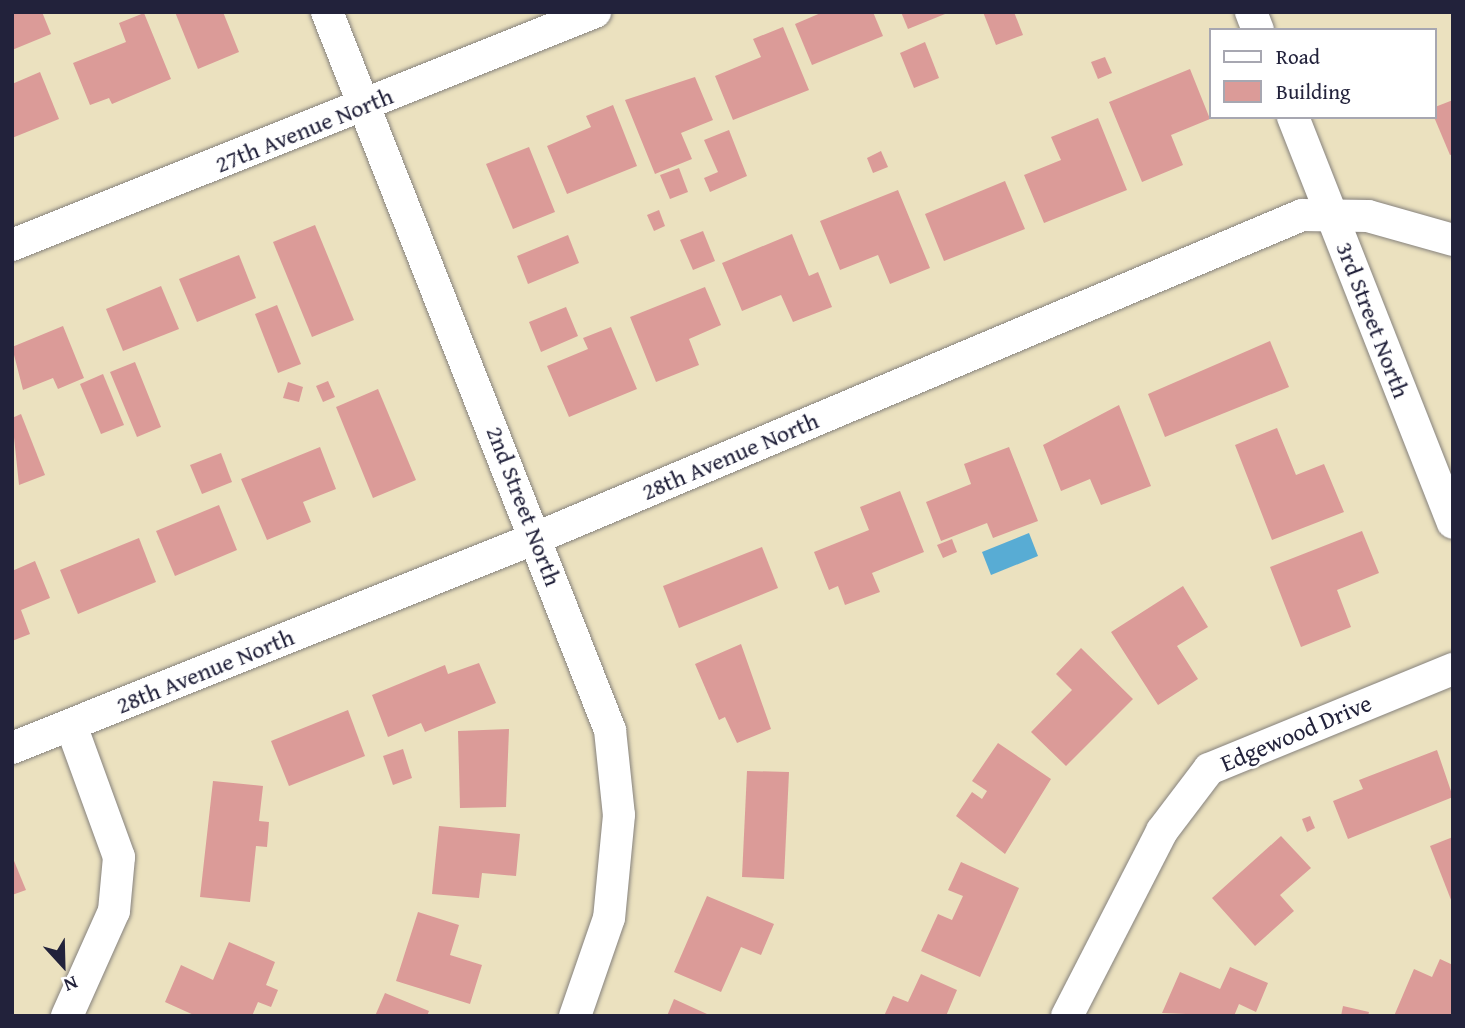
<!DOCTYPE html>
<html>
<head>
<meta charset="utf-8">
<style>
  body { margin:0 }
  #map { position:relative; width:1465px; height:1028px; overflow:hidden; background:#ebe1bf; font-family:"Gentium Book Plus",serif }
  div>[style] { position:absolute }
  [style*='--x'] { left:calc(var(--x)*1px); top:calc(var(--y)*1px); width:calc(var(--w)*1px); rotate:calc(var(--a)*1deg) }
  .water>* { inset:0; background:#58acd4 }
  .building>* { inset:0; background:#db9b98 }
  .roads { filter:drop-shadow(0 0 2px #86827d) drop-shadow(0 0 2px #86827d) }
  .minor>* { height:32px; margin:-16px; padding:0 16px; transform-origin:16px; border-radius:16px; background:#fff }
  span { translate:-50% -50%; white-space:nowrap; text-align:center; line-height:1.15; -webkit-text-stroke:5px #fff; paint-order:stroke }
  .street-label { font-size:24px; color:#22223b }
  .frame { position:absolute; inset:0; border:14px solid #22223b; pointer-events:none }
  .legend { position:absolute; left:1209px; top:28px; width:228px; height:91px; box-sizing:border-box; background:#fff; border:2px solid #a7a7b1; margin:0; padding:9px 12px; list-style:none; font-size:21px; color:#22223b }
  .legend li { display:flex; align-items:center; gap:14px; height:35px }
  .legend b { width:35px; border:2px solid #a7a7b1 }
  .north { position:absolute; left:28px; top:930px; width:70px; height:70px; -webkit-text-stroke:5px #fff; paint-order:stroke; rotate:158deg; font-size:19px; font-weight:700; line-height:28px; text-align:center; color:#22223b }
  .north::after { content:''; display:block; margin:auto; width:24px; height:32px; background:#22223b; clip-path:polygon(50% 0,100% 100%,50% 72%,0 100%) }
</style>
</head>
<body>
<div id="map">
  <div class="water">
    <i style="clip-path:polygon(1029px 533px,1038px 556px,991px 575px,982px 552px)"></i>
  </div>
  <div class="building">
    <i style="clip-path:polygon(12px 12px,42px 12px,51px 34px,12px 50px)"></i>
    <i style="clip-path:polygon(175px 12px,223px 12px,239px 52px,198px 69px)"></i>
    <i style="clip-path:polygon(823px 12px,873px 12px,883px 36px,812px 65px,795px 24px)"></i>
    <i style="clip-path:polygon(901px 12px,950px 12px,908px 29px)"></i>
    <i style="clip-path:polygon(983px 12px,1014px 12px,1023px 35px,996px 45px)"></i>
    <i style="clip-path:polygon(144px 13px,171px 79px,112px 104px,109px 98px,90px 105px,73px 63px,126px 42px,119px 23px)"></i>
    <i style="clip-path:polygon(783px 27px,809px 90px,733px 120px,715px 76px,761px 57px,753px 39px)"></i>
    <i style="clip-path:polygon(925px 42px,939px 78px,914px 88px,900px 53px)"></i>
    <i style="clip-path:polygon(1105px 57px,1112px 73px,1098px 79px,1091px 62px)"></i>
    <i style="clip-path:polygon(1190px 69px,1210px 119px,1171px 135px,1183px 165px,1142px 182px,1109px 102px)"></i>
    <i style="clip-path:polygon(40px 72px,59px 119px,12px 138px,12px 84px)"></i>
    <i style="clip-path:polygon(695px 77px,713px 120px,681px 133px,692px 159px,655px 174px,625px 100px)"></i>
    <i style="clip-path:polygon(1453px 100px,1453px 154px,1450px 155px,1434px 117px,1435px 107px)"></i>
    <i style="clip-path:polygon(613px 105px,637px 166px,567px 194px,547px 146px,591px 127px,586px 116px)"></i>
    <i style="clip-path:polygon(1098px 118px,1127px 190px,1044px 223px,1024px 175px,1061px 160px,1051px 137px)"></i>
    <i style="clip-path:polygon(729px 130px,747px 176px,710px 192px,704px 178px,718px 172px,704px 140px)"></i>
    <i style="clip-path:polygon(529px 147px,555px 212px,513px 229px,486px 164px)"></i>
    <i style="clip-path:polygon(881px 151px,888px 167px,873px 173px,867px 158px)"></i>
    <i style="clip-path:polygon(679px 168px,688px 192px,670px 199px,660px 175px)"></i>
    <i style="clip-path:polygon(1005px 181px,1025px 229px,944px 261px,925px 214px)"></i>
    <i style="clip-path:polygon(898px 190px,930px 268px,890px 284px,878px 255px,840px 270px,820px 221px)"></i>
    <i style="clip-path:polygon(659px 210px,665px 226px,654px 231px,647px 215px)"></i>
    <i style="clip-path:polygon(315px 225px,354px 320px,312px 337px,273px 242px)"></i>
    <i style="clip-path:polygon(703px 231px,715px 261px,693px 270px,680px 240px)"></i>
    <i style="clip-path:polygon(792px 234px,809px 276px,818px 272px,832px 307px,793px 322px,781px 295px,742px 311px,722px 263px)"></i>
    <i style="clip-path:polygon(568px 235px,579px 263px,528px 284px,517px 256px)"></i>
    <i style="clip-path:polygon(239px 255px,256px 298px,197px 322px,179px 279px)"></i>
    <i style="clip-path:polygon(161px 286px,179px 329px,123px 351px,106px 309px)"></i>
    <i style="clip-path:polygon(705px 287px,721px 325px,689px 339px,699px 365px,656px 382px,630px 317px)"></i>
    <i style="clip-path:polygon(277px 305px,301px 364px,278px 373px,255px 314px)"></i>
    <i style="clip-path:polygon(566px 307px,578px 336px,541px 352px,529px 322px)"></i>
    <i style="clip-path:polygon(63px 326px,84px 378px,58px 389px,53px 378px,23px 390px,12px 347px)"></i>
    <i style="clip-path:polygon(611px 327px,637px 389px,569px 417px,547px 366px,588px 349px,583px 338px)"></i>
    <i style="clip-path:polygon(1270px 341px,1289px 387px,1165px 437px,1148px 394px)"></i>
    <i style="clip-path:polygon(135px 362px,161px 427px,137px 437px,110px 372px)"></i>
    <i style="clip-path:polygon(103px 374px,124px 425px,101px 434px,80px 384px)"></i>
    <i style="clip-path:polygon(328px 381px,335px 397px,323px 402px,316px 386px)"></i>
    <i style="clip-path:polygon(288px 382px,303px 387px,299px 402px,283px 398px)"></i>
    <i style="clip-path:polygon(378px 389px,416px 480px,373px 498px,336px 407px)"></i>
    <i style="clip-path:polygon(1119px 405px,1151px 486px,1101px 505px,1090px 479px,1061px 491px,1043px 445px)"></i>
    <i style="clip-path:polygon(21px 414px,45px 475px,19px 485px,12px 418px)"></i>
    <i style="clip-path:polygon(1277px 428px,1296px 475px,1324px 464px,1344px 512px,1272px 540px,1235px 445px)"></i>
    <i style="clip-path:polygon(320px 447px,336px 489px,303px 502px,311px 522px,267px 540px,241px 479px)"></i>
    <i style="clip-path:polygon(1009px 447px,1038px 521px,993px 538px,987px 523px,941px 541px,926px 502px,971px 484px,964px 464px)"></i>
    <i style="clip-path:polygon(221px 453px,232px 482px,202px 494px,190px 465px)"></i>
    <i style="clip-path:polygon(900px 491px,924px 552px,872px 573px,880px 592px,845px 605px,838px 586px,829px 590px,814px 552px,869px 530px,860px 507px)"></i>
    <i style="clip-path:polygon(219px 505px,237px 550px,175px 576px,156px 531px)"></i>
    <i style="clip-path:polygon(1362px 531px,1379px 573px,1337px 590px,1351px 627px,1301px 647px,1270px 567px)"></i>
    <i style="clip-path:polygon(139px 538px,156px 582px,78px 614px,60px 570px)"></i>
    <i style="clip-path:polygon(952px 539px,957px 552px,943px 558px,937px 545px)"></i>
    <i style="clip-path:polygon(762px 547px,778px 588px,679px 628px,663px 586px)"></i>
    <i style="clip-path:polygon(35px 561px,50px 598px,21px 610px,30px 634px,12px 641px,12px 571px)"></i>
    <i style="clip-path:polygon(1183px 586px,1208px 627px,1177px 646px,1198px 679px,1158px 705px,1111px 632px)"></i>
    <i style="clip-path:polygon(741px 644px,771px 729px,737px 743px,725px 717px,719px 720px,695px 664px)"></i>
    <i style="clip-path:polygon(1081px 648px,1133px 699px,1066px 766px,1031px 732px,1072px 690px,1056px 674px)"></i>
    <i style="clip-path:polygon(479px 663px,496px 703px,425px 732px,421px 723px,388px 737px,372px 695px,445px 665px,448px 674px)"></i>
    <i style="clip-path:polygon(348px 710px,365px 756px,289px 786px,271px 741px)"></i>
    <i style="clip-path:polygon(509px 729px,506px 807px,460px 808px,458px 731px)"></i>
    <i style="clip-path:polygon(998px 743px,1051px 779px,1005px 854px,956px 816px,972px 792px,982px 799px,987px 791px,972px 781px)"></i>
    <i style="clip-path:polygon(403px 749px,412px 778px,393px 785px,383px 756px)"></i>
    <i style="clip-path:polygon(1437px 750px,1453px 797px,1348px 839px,1333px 801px,1363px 789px,1359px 780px)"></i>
    <i style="clip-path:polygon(747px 771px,789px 772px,784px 879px,742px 877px)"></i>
    <i style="clip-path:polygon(213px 781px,263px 786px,259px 821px,269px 822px,267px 847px,256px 846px,250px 902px,200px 897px)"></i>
    <i style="clip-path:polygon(1310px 816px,1315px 828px,1307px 832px,1302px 819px)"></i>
    <i style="clip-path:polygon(439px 826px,520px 834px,516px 876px,482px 873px,479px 898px,432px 894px)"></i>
    <i style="clip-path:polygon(1281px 836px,1311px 868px,1280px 895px,1294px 911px,1255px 946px,1212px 898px)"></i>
    <i style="clip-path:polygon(1453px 837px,1453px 905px,1430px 846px)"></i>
    <i style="clip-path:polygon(12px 856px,26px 890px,12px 895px)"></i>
    <i style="clip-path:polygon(961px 862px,1019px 888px,980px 977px,921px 951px,938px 914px,952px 920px,963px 896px,948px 890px)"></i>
    <i style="clip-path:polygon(707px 896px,774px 924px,761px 955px,741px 947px,721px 992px,674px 972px)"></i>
    <i style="clip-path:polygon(418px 912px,459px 925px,450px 955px,482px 965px,470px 1004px,396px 981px)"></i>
    <i style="clip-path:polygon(229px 942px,275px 962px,266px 985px,278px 990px,271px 1007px,258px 1002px,252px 1016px,196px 1016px,165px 1002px,181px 965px,213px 980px)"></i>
    <i style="clip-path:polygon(1440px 959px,1453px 965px,1453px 1016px,1394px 1016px,1414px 969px,1432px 977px)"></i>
    <i style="clip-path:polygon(1230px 967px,1268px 983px,1256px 1012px,1239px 1004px,1234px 1016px,1162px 1013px,1180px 972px,1220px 989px)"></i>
    <i style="clip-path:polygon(921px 974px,957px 990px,946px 1016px,884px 1016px,893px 996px,908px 1002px)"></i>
    <i style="clip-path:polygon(385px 993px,429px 1011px,427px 1016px,375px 1016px)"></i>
    <i style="clip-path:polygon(674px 999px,707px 1014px,706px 1016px,667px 1016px)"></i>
    <i style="clip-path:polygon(1343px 1006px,1369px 1012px,1368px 1016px,1341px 1016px)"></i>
  </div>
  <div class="roads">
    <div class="minor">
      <i style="--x:327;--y:12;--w:772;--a:68.49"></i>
      <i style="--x:610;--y:730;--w:85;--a:84"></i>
      <i style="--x:619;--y:815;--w:103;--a:95.5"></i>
      <i style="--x:609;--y:918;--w:104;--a:109.1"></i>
      <i style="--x:1251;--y:12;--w:19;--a:69"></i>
      <i style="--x:1293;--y:117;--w:436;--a:68.5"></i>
      <i style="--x:12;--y:245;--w:628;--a:-21.78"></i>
      <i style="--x:12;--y:748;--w:565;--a:-21.84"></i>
      <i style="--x:536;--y:538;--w:831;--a:-22.86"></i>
      <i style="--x:1302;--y:215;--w:66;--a:0.9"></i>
      <i style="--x:1368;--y:216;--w:88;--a:15.8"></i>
      <i style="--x:67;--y:1016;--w:115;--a:-65.9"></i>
      <i style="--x:114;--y:911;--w:54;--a:-84.7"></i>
      <i style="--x:119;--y:857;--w:140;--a:-110"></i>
      <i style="--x:1067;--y:1016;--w:208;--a:-62.8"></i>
      <i style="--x:1162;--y:831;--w:78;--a:-52.8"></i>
      <i style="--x:1209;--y:769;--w:264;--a:-22.3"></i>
    </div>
  </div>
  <div class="street-label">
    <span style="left:304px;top:130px;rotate:-22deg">27th Avenue North</span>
    <span style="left:1373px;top:320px;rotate:69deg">3rd Street North</span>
    <span style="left:730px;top:456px;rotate:-23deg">28th Avenue North</span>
    <span style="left:524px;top:506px;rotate:69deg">2nd Street North</span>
    <span style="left:205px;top:671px;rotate:-22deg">28th Avenue North</span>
    <span style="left:1296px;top:733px;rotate:-23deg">Edgewood Drive</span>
  </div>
  <div class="frame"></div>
  <ul class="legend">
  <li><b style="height:9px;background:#fff"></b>Road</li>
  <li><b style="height:19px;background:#db9b98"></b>Building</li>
  </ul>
  <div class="north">N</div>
</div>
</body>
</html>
